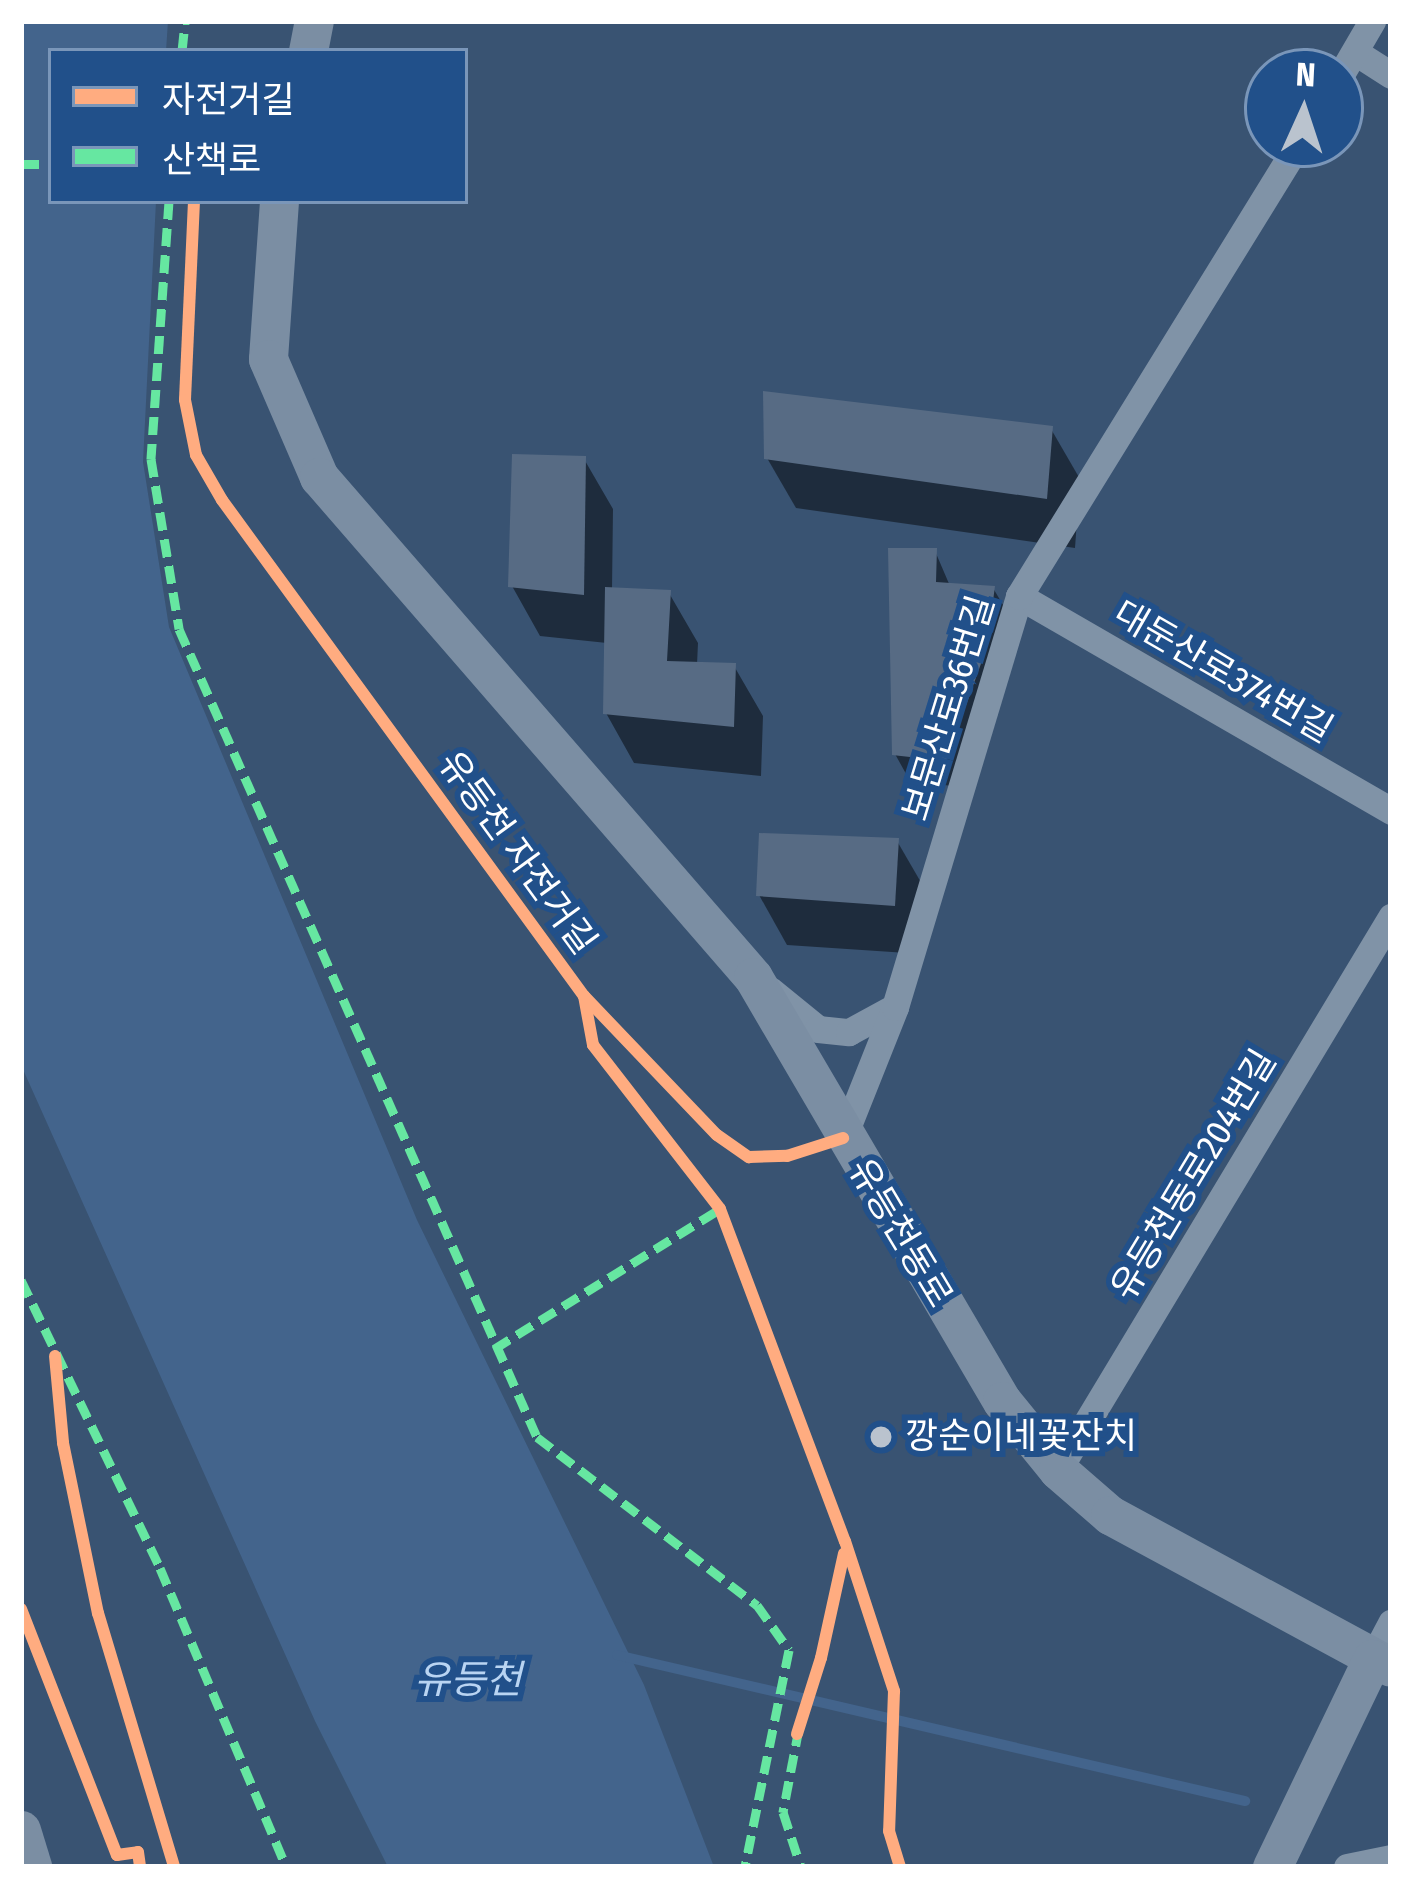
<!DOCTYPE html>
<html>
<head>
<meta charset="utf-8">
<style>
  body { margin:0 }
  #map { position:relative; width:1412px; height:1888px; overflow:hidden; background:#395372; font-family:"Fira Sans Condensed","Noto Sans KR",sans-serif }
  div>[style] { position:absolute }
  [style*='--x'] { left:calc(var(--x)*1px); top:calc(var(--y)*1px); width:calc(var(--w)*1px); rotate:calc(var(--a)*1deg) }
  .water>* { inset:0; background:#43648c }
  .shadow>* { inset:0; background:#0007 }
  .stream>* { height:10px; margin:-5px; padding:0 5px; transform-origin:5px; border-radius:5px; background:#43648c }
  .building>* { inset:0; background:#576b84 }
  .street>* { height:27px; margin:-13.5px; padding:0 13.5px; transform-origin:13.5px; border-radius:13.5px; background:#8093a7 }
  .secondary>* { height:39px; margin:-19.5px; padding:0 19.5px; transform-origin:19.5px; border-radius:19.5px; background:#7b8ea3 }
  .quiet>* { height:9px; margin-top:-4.5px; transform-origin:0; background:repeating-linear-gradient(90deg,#66e7a1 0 18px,transparent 0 27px) }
  .cycleway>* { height:12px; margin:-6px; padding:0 6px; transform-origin:6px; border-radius:6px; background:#ffac80 }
  .dots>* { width:33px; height:33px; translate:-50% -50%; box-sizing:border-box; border:6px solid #21508a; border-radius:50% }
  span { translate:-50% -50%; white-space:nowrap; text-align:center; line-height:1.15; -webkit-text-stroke:12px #21508a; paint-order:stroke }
  .street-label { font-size:36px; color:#fff }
  .poi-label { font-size:36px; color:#fff }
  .left { translate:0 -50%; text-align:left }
  .water-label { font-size:39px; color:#b9d4f2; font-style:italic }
  .frame { position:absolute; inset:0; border:24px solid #fff; pointer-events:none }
  .legend { position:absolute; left:48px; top:48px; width:420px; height:156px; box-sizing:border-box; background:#21508a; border:3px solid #7a96b9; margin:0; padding:15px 21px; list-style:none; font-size:36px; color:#fff }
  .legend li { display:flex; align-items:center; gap:24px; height:60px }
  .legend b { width:60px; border:3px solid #7a96b9 }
  .north { position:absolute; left:1244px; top:48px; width:120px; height:120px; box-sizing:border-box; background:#21508a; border:3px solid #7a96b9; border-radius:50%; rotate:3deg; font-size:33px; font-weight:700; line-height:48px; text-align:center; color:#fff }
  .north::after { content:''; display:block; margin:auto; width:42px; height:54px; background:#bac3ce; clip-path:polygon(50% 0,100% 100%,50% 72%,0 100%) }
</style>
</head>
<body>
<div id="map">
  <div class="water">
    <i style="clip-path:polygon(21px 21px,168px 21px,166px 51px,51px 51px,51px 201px,156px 201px,143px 462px,169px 627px,417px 1220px,644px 1685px,714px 1867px,388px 1867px,315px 1721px,21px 1065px)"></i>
  </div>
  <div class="shadow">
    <i style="clip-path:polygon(1051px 429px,1080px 479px,1075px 548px,796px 508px,767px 458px)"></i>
    <i style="clip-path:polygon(584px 459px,613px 509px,612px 590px,669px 593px,698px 643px,697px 665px,734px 666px,763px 716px,761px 776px,634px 763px,606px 713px,607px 643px,540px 636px,512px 586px)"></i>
    <i style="clip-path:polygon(935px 551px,950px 586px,993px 588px,1009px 615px,961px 787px,910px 781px,895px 754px)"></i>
    <i style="clip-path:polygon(897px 841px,926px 891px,922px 954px,787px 945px,759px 895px)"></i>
  </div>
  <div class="stream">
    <i style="--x:617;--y:1655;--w:645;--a:13.09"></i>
  </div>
  <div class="building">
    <i style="clip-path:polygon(763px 391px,1053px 426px,1047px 499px,764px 459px)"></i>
    <i style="clip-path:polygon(512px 454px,586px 456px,584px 595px,508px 587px)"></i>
    <i style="clip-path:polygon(888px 548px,937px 548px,936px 582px,995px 586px,987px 647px,946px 761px,892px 755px)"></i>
    <i style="clip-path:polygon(605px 587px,671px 590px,667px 661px,736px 663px,734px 727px,603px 714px)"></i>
    <i style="clip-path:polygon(759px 833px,899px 838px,895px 906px,756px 896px)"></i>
  </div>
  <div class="street">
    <i style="--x:1355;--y:52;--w:43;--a:32.6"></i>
    <i style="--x:1340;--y:76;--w:64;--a:-59.8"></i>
    <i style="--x:1019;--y:596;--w:430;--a:30"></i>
    <i style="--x:770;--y:990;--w:62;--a:39.1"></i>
    <i style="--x:818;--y:1029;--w:31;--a:6"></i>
    <i style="--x:849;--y:1032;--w:52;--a:-28.5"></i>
    <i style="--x:843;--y:1138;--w:141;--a:-68.3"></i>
    <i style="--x:895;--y:1007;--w:429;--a:-73.2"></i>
    <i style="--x:1019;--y:596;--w:531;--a:-58.31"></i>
    <i style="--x:1058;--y:1470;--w:646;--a:-58.94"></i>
    <i style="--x:1372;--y:1659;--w:41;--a:-62.2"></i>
    <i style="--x:1347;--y:1867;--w:45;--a:-11.6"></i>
  </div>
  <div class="secondary">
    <i style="--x:308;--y:51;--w:31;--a:-79"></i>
    <i style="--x:279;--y:201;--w:158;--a:94"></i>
    <i style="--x:268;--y:359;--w:129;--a:66.6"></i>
    <i style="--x:319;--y:477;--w:662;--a:49.04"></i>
    <i style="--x:753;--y:977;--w:492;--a:59.6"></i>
    <i style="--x:1002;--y:1401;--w:89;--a:50.9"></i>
    <i style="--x:1058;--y:1470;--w:69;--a:40.9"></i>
    <i style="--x:1110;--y:1515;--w:319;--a:28.4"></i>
    <i style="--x:21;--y:1830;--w:39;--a:73"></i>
    <i style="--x:1272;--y:1867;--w:231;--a:-64.3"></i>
  </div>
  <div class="quiet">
    <i style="--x:182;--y:51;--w:30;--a:-84"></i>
    <i style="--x:21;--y:164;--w:30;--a:0"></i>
    <i style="--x:169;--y:201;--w:259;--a:94"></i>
    <i style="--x:151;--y:459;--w:172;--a:80.6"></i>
    <i style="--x:179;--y:629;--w:884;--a:66.1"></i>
    <i style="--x:537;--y:1437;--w:277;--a:37.4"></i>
    <i style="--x:757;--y:1605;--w:55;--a:54.6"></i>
    <i style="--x:789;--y:1650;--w:221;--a:101.5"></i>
    <i style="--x:21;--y:1280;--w:320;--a:64.2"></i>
    <i style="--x:160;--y:1568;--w:324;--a:67.1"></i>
    <i style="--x:494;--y:1349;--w:266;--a:-31.8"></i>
    <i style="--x:799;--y:1728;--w:86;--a:100.8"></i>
    <i style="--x:783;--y:1812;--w:58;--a:71.9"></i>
  </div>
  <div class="cycleway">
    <i style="--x:194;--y:201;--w:199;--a:92.6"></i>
    <i style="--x:185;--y:400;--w:56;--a:78.7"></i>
    <i style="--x:196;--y:455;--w:52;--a:60"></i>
    <i style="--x:222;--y:500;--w:614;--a:53.88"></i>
    <i style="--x:584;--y:996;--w:50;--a:79.6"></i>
    <i style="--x:593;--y:1045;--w:207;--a:52.2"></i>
    <i style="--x:720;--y:1209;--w:355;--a:69.4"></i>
    <i style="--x:845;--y:1541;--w:158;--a:71.9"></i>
    <i style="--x:894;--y:1691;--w:140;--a:92"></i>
    <i style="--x:889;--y:1831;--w:38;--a:73"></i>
    <i style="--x:584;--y:996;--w:192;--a:46.3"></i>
    <i style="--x:717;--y:1135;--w:39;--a:35"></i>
    <i style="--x:749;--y:1157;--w:38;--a:-2"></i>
    <i style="--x:787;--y:1156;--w:59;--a:-17.8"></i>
    <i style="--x:55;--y:1356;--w:87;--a:84.7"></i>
    <i style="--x:63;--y:1443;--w:174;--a:78.4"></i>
    <i style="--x:98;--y:1613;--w:265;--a:73.3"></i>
    <i style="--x:21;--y:1609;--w:264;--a:68.7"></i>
    <i style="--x:117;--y:1855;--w:21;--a:-8"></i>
    <i style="--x:138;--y:1852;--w:15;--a:82"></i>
    <i style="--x:797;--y:1734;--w:80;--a:-72.5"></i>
    <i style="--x:821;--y:1658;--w:107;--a:-77.6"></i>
  </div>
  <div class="dots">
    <i style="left:881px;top:1437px;background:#bac3ce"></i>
  </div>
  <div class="street-label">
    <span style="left:1223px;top:672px;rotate:30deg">대둔산로374번길</span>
    <span style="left:949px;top:708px;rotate:-73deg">보문산로36번길</span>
    <span style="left:517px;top:853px;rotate:54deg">유등천 자전거길</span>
    <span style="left:1194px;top:1175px;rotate:-59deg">유등천동로204번길</span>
    <span style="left:900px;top:1233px;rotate:59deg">유등천동로</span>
  </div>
  <div class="poi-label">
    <span class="left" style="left:905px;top:1437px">깡순이네꽃잔치</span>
  </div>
  <div class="water-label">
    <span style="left:468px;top:1680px">유등천</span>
  </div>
  <div class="frame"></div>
  <ul class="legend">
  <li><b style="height:15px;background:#ffac80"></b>자전거길</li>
  <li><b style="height:15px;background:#66e7a1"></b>산책로</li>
  </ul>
  <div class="north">N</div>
</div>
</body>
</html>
